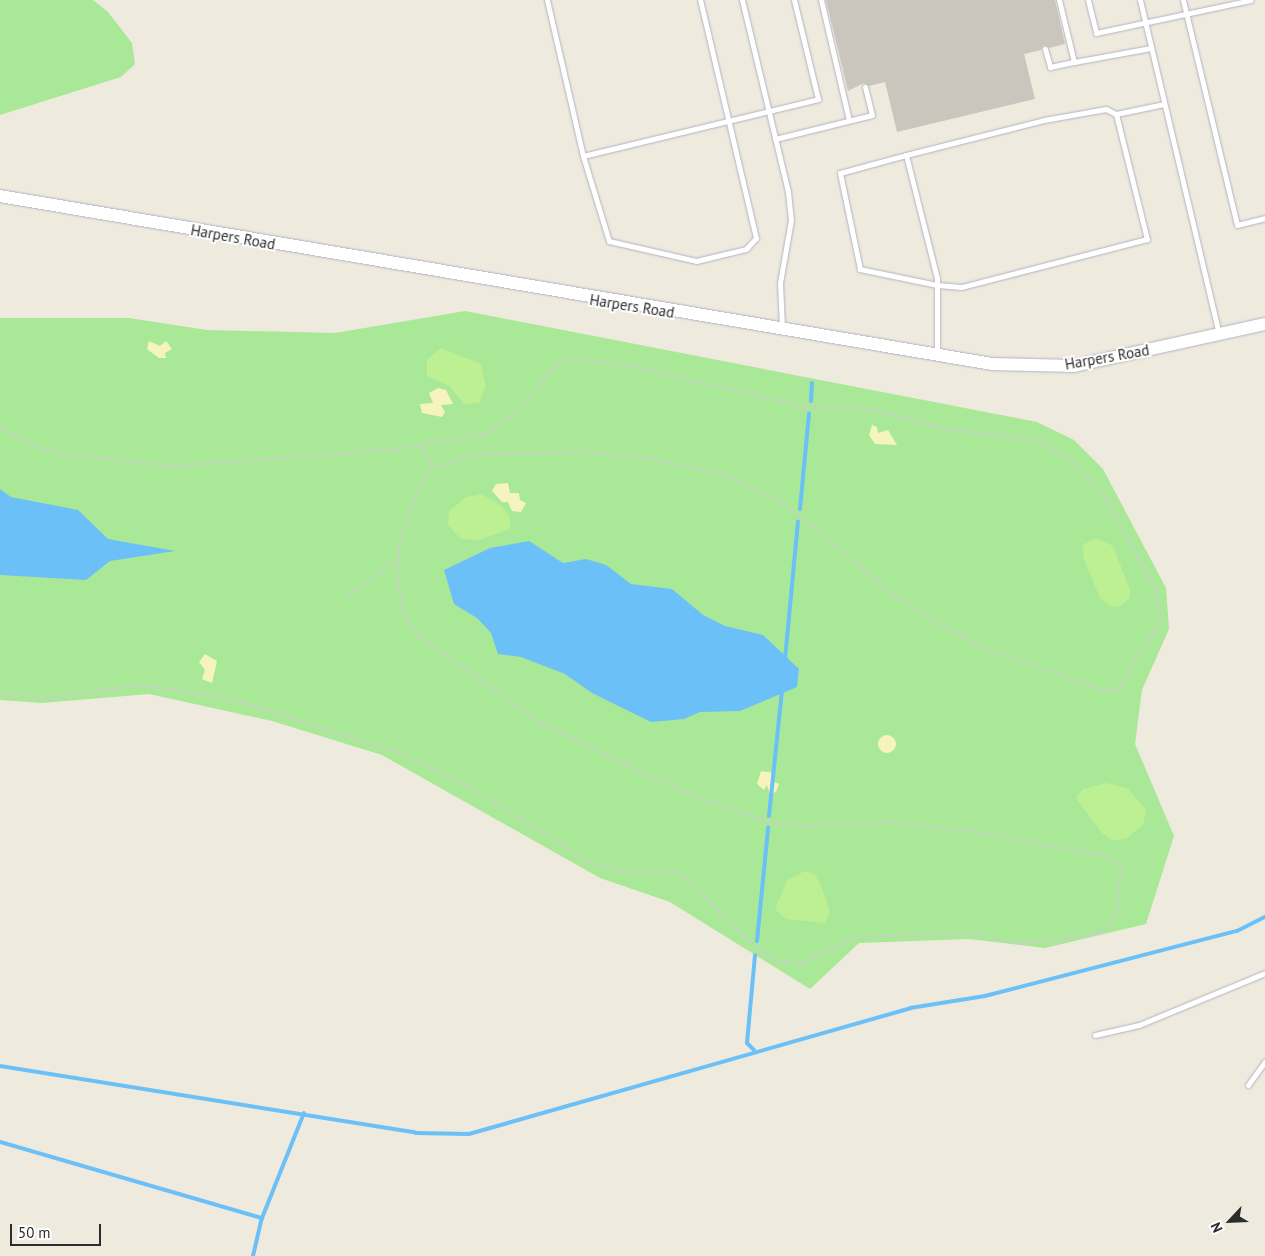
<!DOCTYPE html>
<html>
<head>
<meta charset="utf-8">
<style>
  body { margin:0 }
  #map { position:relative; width:1265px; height:1256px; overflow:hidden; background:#efeade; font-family:"PT Sans",sans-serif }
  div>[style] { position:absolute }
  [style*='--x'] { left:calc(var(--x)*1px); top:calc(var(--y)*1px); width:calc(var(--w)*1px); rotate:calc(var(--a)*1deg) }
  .green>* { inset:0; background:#a9e897 }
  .sand>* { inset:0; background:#f5f4bf }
  .round { border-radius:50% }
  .pitch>* { inset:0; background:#bdf092 }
  .water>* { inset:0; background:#6bc0f7 }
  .stream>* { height:4px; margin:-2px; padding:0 2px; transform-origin:2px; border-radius:2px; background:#6bc0f7 }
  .building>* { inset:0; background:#cac6bd }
  .path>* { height:2px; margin-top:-1px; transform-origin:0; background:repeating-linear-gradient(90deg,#ccc 0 4px,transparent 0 6.5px) }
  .roads { filter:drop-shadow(0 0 1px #b2b2c1) drop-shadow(0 0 1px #b2b2c1) }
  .service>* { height:5px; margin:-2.5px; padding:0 2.5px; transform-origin:2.5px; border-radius:2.5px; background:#fff }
  .tertiary>* { height:12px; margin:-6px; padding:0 6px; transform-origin:6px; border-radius:6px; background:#fff }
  span { translate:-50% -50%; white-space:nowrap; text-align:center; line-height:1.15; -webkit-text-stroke:4px #fff; paint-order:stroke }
  .street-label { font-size:15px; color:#2c2c2c }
  .north { position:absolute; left:1205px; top:1196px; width:50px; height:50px; -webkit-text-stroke:4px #fff; paint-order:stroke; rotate:245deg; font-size:14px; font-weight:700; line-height:20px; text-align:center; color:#2c2c2c }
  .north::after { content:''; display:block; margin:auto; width:18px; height:22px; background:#2c2c2c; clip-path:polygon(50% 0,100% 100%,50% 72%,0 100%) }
  .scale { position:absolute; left:10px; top:1224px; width:91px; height:22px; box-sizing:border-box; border:2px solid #2c2c2c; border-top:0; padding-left:6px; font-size:15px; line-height:18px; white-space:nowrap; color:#2c2c2c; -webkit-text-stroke:4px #fff; paint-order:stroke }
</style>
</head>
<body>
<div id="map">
  <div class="green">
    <i style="clip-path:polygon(0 0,93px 0,108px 12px,132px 43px,135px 64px,121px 77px,0 115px)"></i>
    <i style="clip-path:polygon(465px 311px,1037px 422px,1074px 440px,1103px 469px,1166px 588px,1169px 629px,1142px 690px,1135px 744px,1174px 836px,1146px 924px,1045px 948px,969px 939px,859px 943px,810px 989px,670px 902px,600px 878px,382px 755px,272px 721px,149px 694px,42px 703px,0 700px,0 318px,129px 318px,207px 330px,335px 333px)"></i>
  </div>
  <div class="sand">
    <i style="clip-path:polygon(149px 341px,160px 346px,166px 341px,172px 349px,165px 353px,166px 358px,159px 358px,147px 349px)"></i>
    <i style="clip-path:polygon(438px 388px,446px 390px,453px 404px,441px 405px,445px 412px,442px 417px,422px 413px,420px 404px,433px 403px,429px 393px)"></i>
    <i style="clip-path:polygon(872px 425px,877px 427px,878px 433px,888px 430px,897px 445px,875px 444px,869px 435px)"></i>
    <i style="clip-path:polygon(508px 483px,510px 493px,519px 493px,520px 500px,526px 503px,521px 512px,512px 511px,508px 502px,502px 502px,492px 491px,496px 484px)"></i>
    <i style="clip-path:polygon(205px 654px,217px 661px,212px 683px,202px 679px,205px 670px,199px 662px)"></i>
    <i class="round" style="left:878px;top:735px;width:18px;height:18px"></i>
    <i style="clip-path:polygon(761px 771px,775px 773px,772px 781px,779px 784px,776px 792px,770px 794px,767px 785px,764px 790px,757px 784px)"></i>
  </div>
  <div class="pitch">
    <i style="clip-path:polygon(441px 348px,481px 364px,486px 386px,479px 403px,465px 404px,449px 386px,427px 376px,427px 360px)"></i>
    <i style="clip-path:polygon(481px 494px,502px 506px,510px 518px,510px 529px,479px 540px,461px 539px,448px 525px,449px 511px,466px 497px)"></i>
    <i style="clip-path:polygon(1096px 538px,1113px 546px,1130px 590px,1129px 599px,1119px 607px,1109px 606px,1100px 598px,1083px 557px,1083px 545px)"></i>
    <i style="clip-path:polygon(1106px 783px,1127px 788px,1146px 810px,1143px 825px,1126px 839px,1112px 840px,1102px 833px,1076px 798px,1083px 789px)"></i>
    <i style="clip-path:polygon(805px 871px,814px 874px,820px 883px,830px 912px,825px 923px,786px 919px,775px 910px,787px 880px)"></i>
  </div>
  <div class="water">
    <i style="clip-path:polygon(0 489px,11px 497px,78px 510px,108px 539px,175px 551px,110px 561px,86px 580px,0 575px)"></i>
    <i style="clip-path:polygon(529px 541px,563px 563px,586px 559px,606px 565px,631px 584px,672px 589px,703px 615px,725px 626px,763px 635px,799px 669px,797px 687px,740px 711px,700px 712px,684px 719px,651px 722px,592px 693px,565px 674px,521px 657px,498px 654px,491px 633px,477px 618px,454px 604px,444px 570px,490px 548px)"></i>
  </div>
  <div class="stream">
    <i style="--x:811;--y:401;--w:18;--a:-87"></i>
    <i style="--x:800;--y:509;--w:96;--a:-84.6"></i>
    <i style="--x:785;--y:659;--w:138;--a:-84.6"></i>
    <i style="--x:769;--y:816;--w:126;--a:-84.1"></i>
    <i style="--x:757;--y:941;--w:114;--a:-84.4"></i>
    <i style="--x:754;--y:1050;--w:10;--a:-135"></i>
    <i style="--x:747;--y:1043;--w:88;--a:-84.8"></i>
    <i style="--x:0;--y:1066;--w:421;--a:9.1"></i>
    <i style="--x:416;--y:1133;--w:53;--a:1.1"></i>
    <i style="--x:469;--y:1134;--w:459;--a:-15.9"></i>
    <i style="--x:910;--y:1008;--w:76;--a:-9.1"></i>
    <i style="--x:985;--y:996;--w:260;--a:-14.5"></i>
    <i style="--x:1237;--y:931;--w:31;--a:-27"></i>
    <i style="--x:0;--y:1142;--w:273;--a:16.2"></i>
    <i style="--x:253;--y:1256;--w:39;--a:-77"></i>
    <i style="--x:262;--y:1218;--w:113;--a:-68.2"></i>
  </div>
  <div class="building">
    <i style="clip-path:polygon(826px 0,1055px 0,1065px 44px,1049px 48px,1044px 45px,1041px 50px,1024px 54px,1035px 99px,897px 132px,885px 82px,869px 86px,864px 83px,848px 91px)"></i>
  </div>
  <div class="path">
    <i style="--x:0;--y:429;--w:45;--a:24.9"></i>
    <i style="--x:41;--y:448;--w:28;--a:15"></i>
    <i style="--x:68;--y:455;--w:106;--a:6"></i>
    <i style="--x:173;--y:466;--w:225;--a:-4.3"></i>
    <i style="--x:397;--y:449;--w:93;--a:-9.9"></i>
    <i style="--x:489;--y:433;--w:42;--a:-38.2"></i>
    <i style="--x:522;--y:407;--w:56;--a:-51.5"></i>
    <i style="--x:557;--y:363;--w:20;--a:-11"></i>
    <i style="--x:577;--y:359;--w:48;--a:7.1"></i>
    <i style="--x:625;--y:365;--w:185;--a:13.1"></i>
    <i style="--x:805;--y:407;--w:67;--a:1.7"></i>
    <i style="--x:872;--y:409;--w:77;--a:15.1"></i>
    <i style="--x:946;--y:429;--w:89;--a:7.1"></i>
    <i style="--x:1034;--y:440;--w:20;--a:24"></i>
    <i style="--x:1052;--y:448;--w:27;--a:34"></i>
    <i style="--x:1074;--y:463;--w:50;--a:48.3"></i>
    <i style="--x:1107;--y:500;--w:102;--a:61.4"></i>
    <i style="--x:1156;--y:590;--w:27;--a:82"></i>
    <i style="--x:1160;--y:617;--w:24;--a:112"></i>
    <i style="--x:1151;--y:639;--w:26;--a:133"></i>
    <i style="--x:1133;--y:658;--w:31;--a:109"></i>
    <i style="--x:1123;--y:687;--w:16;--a:162"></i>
    <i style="--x:1108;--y:692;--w:128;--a:-160.4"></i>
    <i style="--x:987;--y:649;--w:56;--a:-152.5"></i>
    <i style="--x:937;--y:623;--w:51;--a:-146.9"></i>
    <i style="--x:894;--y:595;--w:146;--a:-140.3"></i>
    <i style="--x:782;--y:502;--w:64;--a:-155"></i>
    <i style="--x:724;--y:475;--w:72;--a:-167.1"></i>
    <i style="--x:654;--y:459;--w:63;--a:-173.7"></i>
    <i style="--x:591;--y:452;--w:115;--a:179"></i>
    <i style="--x:476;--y:454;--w:45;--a:162"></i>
    <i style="--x:433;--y:468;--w:26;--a:126"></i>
    <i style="--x:418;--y:489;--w:58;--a:109.1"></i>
    <i style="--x:399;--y:544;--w:37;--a:92"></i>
    <i style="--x:398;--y:581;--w:37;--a:79"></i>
    <i style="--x:405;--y:617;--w:22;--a:54"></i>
    <i style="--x:418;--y:635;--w:153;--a:35.7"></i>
    <i style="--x:542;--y:724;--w:160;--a:25.6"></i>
    <i style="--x:686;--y:793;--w:87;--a:19.5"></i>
    <i style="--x:768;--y:822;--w:32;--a:7"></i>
    <i style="--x:800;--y:826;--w:88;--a:-2.6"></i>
    <i style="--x:888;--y:822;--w:88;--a:6.6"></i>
    <i style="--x:975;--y:832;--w:129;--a:10.3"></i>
    <i style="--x:1102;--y:855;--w:14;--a:21"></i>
    <i style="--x:1115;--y:860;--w:10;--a:53"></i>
    <i style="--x:1121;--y:868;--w:46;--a:96.2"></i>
    <i style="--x:1116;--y:914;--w:15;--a:118"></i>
    <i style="--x:1109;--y:927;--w:12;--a:149"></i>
    <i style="--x:1099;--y:933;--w:80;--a:172.1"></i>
    <i style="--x:1020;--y:944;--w:48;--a:-166.8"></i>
    <i style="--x:973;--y:933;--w:117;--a:178"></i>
    <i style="--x:856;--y:937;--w:61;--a:153.9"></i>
    <i style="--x:801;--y:964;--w:22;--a:-172"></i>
    <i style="--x:779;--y:961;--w:25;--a:-151"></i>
    <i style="--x:757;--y:949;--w:105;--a:-135.4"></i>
    <i style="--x:682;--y:875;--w:13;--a:-162"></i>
    <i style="--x:670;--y:871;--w:48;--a:178.8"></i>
    <i style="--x:622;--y:872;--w:33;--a:-164"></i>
    <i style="--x:590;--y:863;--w:146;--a:-147.8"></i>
    <i style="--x:466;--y:785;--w:83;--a:-155"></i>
    <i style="--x:391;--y:750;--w:153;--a:-162.2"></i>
    <i style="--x:245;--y:703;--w:72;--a:-168.8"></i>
    <i style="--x:174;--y:689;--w:41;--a:-175.8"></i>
    <i style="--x:133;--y:686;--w:78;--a:171.9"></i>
    <i style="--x:56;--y:697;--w:56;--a:-178"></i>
    <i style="--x:421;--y:446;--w:25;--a:61"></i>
    <i style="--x:349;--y:595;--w:58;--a:-35.9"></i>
  </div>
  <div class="roads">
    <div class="service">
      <i style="--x:547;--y:0;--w:160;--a:77"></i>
      <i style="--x:583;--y:156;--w:89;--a:73"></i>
      <i style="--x:609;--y:241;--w:89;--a:12.9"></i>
      <i style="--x:696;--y:261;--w:51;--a:-13.5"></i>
      <i style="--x:746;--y:249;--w:15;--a:-48"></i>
      <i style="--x:756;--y:238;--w:244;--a:-103.2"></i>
      <i style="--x:742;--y:0;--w:197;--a:76.5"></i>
      <i style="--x:788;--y:192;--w:28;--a:84"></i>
      <i style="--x:791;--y:220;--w:64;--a:99.9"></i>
      <i style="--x:780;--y:283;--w:44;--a:87.4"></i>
      <i style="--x:821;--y:0;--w:123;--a:76.9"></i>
      <i style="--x:1059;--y:0;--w:64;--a:76.4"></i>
      <i style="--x:1074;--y:62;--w:78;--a:-10.3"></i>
      <i style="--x:1088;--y:0;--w:34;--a:76"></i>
      <i style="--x:1096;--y:33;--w:158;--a:-12"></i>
      <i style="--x:1140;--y:0;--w:342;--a:76.7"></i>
      <i style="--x:1183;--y:0;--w:231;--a:76.5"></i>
      <i style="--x:1237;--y:225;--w:29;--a:-14"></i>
      <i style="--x:1045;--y:49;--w:19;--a:74"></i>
      <i style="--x:1050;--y:67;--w:25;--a:-12"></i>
      <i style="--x:1116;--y:114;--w:49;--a:-11.8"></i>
      <i style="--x:775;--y:139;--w:100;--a:-13.9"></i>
      <i style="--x:872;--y:115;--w:29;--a:-104"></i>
      <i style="--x:906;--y:155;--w:142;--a:-14.2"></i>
      <i style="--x:1044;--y:120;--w:63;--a:-10.1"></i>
      <i style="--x:1106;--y:109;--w:11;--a:27"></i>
      <i style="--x:1116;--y:114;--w:129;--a:76.1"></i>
      <i style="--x:1147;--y:239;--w:192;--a:165.5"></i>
      <i style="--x:961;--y:287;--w:24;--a:-175"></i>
      <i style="--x:937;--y:285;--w:79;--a:-168.3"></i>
      <i style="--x:860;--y:269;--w:98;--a:-101.8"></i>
      <i style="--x:840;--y:173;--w:68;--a:-15.3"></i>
      <i style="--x:906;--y:155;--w:127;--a:75.9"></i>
      <i style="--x:937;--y:278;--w:77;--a:90"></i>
      <i style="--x:583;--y:156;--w:242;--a:-13.6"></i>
      <i style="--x:818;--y:99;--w:102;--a:-103.6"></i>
      <i style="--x:1095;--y:1035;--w:45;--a:-12.8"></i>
      <i style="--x:1139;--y:1025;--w:136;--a:-22.4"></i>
      <i style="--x:1248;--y:1085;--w:29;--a:-54"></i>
    </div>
    <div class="tertiary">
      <i style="--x:0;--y:196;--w:1006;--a:9.61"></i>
      <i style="--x:992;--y:364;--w:82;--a:1.4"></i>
      <i style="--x:1074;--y:366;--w:196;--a:-12.4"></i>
    </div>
  </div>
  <div class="street-label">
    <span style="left:233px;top:237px;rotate:10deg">Harpers Road</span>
    <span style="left:632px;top:306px;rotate:9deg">Harpers Road</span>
    <span style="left:1107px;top:357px;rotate:-10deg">Harpers Road</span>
  </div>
  <div class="north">N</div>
  <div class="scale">50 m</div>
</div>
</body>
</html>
